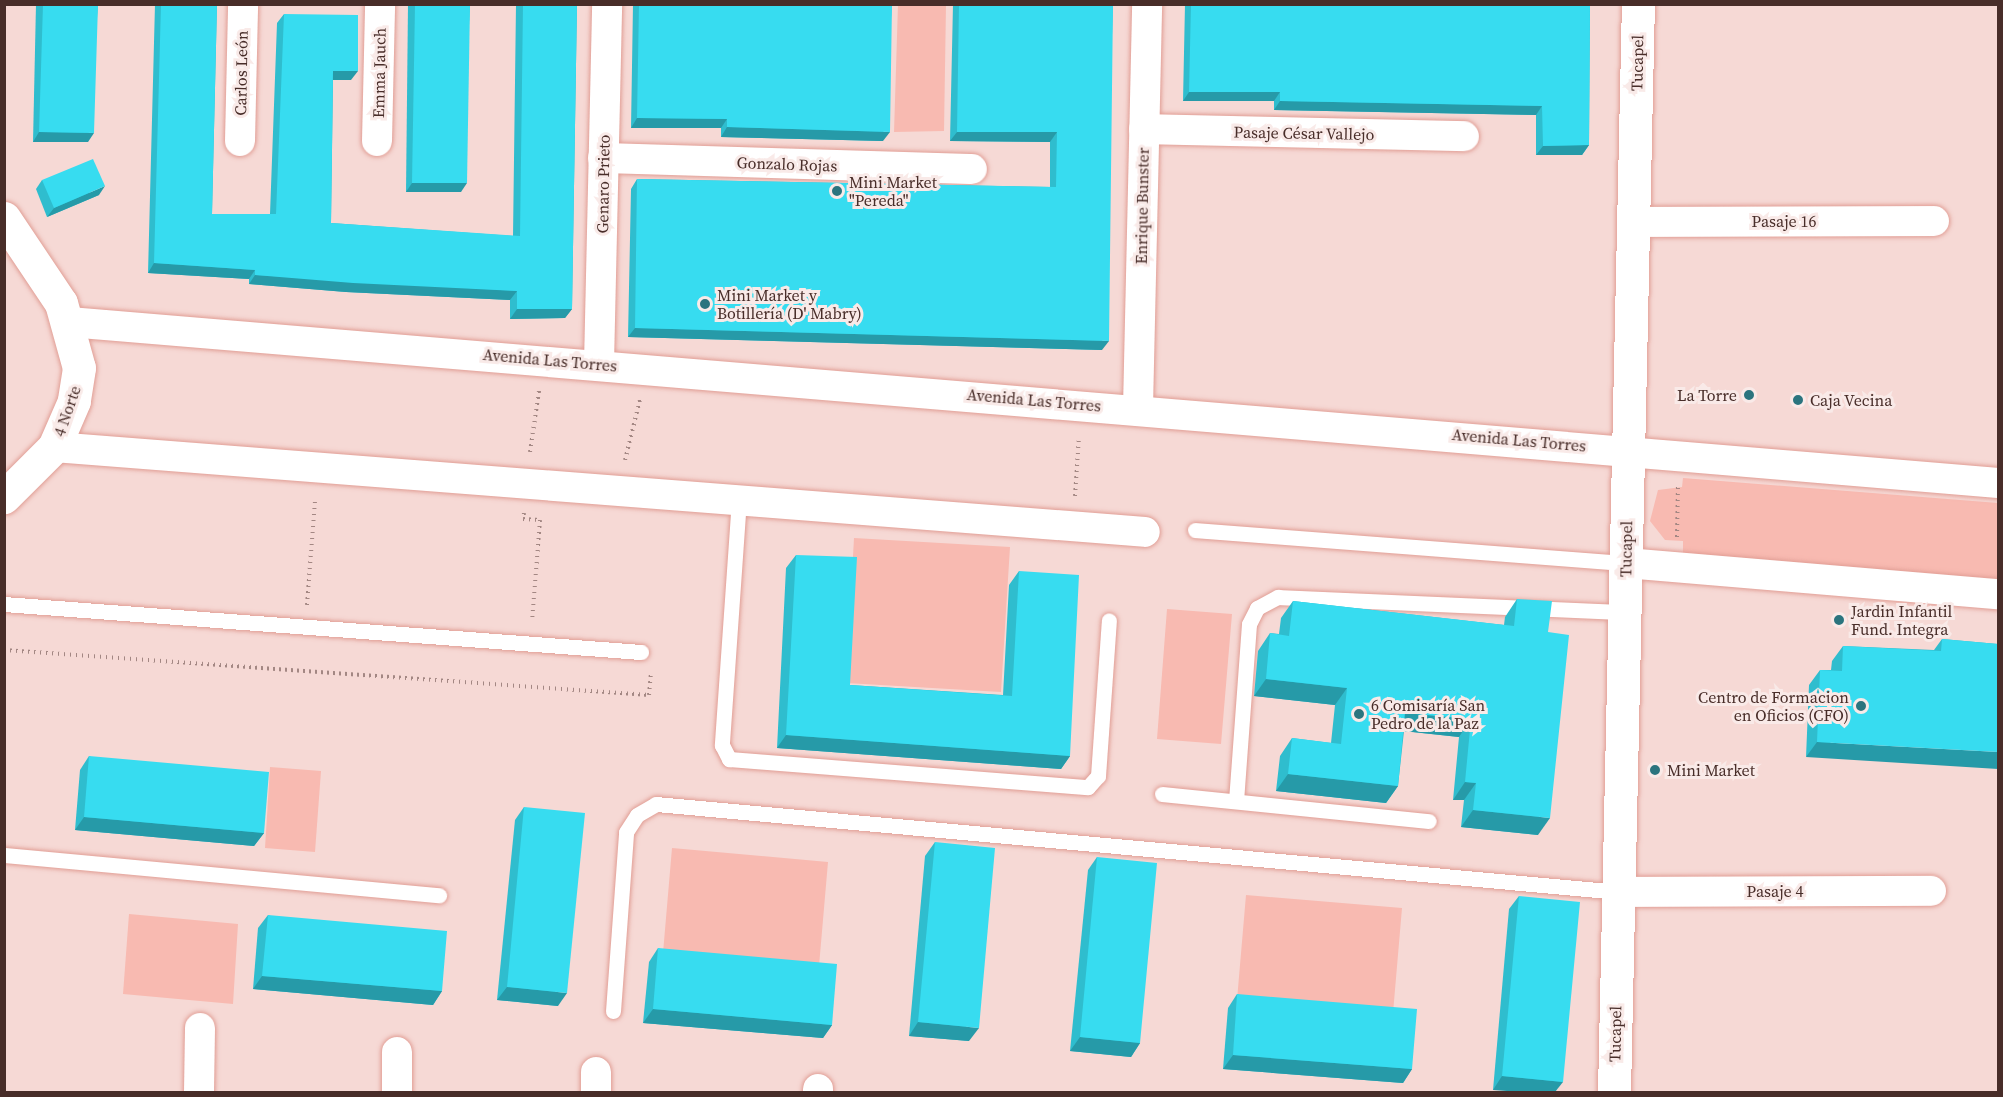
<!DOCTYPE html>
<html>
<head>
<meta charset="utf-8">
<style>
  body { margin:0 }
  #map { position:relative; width:2003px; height:1097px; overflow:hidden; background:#f6d9d5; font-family:"Source Serif 4",serif }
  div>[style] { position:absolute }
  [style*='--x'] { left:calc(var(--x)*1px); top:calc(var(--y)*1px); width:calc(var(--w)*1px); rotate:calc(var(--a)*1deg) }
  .green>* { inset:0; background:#f8bab1 }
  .path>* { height:4px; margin-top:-2px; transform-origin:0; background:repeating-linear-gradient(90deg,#a38783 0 1.5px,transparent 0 6px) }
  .roads { filter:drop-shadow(0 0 2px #e19e95) drop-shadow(0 0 2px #e19e95) }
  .lane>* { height:15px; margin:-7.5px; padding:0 7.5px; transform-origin:7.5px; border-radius:7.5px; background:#fff }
  .street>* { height:30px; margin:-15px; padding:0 15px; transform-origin:15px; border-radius:15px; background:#fff }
  .secondary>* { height:33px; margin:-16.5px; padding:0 16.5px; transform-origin:16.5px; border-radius:16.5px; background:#fff }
  .wall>* { inset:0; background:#2fbdce }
  .shaded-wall>* { inset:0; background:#269aa8 }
  .building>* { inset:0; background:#37dcf0 }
  .dots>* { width:16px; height:16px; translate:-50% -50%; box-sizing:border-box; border:3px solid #f9eae8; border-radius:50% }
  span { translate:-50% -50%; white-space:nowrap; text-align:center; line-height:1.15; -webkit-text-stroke:6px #f9eae8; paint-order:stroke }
  .street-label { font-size:16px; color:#482d29 }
  .poi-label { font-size:16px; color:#482d29 }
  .left { translate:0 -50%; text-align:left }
  .right { translate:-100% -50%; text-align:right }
  .frame { position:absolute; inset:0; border:6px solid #482d29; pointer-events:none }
</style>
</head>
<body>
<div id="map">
  <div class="green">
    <i style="clip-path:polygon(898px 5px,946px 5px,944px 131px,894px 132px)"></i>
    <i style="clip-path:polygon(1683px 478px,1998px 503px,1998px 579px,1683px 553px,1683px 541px,1665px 540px,1650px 521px,1658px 490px,1682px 487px)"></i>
    <i style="clip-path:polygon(854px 538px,1010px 547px,1001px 692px,846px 683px)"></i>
    <i style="clip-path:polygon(1167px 609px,1232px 614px,1221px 744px,1157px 739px)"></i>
    <i style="clip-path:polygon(270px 767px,321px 771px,315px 852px,265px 848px)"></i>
    <i style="clip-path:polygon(672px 848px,828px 862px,819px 966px,663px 953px)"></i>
    <i style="clip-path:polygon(1246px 895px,1402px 908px,1393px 1013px,1237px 1000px)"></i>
    <i style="clip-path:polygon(129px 914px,238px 924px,233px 1004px,123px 994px)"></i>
  </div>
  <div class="path">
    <i style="--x:530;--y:452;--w:62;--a:-81.6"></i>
    <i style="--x:625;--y:460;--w:62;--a:-76"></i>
    <i style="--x:1075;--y:496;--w:58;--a:-86.1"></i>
    <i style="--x:524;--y:513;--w:6;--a:99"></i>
    <i style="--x:523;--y:519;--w:17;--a:3"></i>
    <i style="--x:540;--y:520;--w:102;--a:94.5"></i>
    <i style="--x:1677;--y:537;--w:50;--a:-88.9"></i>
    <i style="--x:307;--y:605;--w:105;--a:-85.6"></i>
    <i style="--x:4;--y:650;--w:647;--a:3.99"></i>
    <i style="--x:649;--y:695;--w:21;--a:-85"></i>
  </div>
  <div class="roads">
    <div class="lane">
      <i style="--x:739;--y:499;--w:247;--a:94"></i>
      <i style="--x:722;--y:745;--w:16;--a:63"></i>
      <i style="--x:729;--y:759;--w:360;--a:4.5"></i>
      <i style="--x:1088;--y:787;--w:15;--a:-48"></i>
      <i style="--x:1098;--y:776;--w:156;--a:-86"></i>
      <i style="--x:1195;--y:530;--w:432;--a:4.4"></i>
      <i style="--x:4;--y:604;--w:639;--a:4.31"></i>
      <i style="--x:1162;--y:794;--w:268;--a:5.8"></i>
      <i style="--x:1236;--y:801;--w:177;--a:-85.8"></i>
      <i style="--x:1249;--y:624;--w:18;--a:-63"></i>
      <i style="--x:1257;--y:608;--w:24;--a:-28"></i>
      <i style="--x:1278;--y:597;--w:347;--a:2.5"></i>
      <i style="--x:4;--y:855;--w:437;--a:5.3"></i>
      <i style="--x:613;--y:1011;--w:179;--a:-85.8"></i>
      <i style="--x:626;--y:832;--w:20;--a:-57"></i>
      <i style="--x:637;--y:815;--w:22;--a:-30"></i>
      <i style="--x:656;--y:804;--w:967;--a:5.22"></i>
    </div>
    <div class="street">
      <i style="--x:1144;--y:129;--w:320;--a:1.3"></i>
      <i style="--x:240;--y:141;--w:137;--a:-88.7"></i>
      <i style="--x:377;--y:141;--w:137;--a:-88.7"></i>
      <i style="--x:603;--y:158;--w:369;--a:1.7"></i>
      <i style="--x:1634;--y:222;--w:300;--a:-0.2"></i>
      <i style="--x:69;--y:322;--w:1936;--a:4.77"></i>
      <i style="--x:599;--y:364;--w:360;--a:-88.7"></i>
      <i style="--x:1138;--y:408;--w:404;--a:-88.7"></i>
      <i style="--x:54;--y:447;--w:1094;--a:4.45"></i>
      <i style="--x:1626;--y:563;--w:373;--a:4.8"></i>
      <i style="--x:1619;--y:892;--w:312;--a:-0.2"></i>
      <i style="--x:818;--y:1089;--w:3;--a:90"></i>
      <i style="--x:199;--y:1092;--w:64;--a:-89.1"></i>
      <i style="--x:397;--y:1092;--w:40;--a:-90"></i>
      <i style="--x:596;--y:1092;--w:20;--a:-90"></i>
    </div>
    <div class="secondary">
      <i style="--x:4;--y:218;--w:102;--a:56.2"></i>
      <i style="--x:61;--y:303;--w:67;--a:74.5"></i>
      <i style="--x:79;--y:368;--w:33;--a:99"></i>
      <i style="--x:74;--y:401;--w:50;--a:113.5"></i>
      <i style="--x:54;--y:447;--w:71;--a:135"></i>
      <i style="--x:1614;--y:1092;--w:1088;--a:-88.74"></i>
    </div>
  </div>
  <div class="wall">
    <i style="clip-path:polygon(36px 4px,98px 4px,88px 142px,33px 142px)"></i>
    <i style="clip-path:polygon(155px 4px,217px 4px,212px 214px,270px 214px,277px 23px,284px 14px,351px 80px,333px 80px,331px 223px,513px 236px,516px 4px,577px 4px,572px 309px,565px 318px,510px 319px,510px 300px,346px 292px,249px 284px,249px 279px,148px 273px)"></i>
    <i style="clip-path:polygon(408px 4px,470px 4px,461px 192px,406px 192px)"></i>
    <i style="clip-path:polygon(633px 4px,892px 4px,883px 141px,721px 137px,721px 128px,631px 128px)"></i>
    <i style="clip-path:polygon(953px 4px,1113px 4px,1102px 350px,628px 337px,631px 189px,637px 179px,1050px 187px,1050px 142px,950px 141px)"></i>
    <i style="clip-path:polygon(1185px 4px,1590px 4px,1589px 145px,1582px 155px,1536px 155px,1536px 115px,1274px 110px,1274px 101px,1183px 101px)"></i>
    <i style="clip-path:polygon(42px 180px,99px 195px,47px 217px,36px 189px)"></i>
    <i style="clip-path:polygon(796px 555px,850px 685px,1003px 695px,1009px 585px,1019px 571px,1070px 756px,1061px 769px,777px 748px,786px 568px)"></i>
    <i style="clip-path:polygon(1517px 599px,1548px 632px,1538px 835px,1461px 827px,1464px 800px,1453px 800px,1459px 737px,1404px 731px,1398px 786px,1386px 803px,1276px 791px,1280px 756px,1292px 738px,1331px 743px,1335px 705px,1254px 696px,1258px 651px,1270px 633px,1279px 634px,1281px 618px,1293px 601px,1504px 625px,1505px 617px)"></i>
    <i style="clip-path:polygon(1942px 639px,1998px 644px,1806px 757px,1809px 685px,1820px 670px,1831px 670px,1832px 661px,1843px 646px,1934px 650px)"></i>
    <i style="clip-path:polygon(89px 756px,264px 833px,254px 846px,75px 830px,80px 770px)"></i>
    <i style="clip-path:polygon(524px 807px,558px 1006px,497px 1000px,515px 820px)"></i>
    <i style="clip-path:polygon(935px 842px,969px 1041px,909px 1036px,925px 856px)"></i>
    <i style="clip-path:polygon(1097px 857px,1140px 1043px,1131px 1057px,1070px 1051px,1088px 870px)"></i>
    <i style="clip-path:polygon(1519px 896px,1563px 1082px,1493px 1090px,1509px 909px)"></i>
    <i style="clip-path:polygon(268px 915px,442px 991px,433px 1005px,253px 989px,258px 928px)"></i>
    <i style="clip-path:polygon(658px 948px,832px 1025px,823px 1038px,643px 1023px,649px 962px)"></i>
    <i style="clip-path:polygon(1237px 994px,1412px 1069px,1403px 1083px,1223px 1069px,1228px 1008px)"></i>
  </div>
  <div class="shaded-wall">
    <i style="clip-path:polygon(333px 71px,358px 71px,351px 80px,327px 80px)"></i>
    <i style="clip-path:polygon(1189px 92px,1280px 92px,1274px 101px,1183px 101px)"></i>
    <i style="clip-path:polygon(1280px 101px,1542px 106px,1536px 115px,1274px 110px)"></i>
    <i style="clip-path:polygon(637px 118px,727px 119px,721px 128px,631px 128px)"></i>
    <i style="clip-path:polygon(727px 127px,890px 132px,883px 141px,721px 137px)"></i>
    <i style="clip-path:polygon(39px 132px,94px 133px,88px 142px,33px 142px)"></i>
    <i style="clip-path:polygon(957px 132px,1057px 132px,1050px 142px,950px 141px)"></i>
    <i style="clip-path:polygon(1589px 145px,1582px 155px,1536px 155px,1543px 146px)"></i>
    <i style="clip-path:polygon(412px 183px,467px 183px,461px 192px,406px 192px)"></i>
    <i style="clip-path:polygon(105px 186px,99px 195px,47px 217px,54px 208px)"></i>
    <i style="clip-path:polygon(154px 263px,255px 270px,249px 279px,148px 273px)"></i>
    <i style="clip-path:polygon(255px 275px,517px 291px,510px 300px,346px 292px,249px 284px)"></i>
    <i style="clip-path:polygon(517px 309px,572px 309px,565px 318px,510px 319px)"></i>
    <i style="clip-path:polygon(635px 328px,1109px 341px,1102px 350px,628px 337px)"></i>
    <i style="clip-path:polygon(1266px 679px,1347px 688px,1335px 705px,1254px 696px)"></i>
    <i style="clip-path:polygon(1405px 713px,1471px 719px,1459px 737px,1393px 730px)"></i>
    <i style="clip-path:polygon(786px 735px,1070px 756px,1061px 769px,777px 748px)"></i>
    <i style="clip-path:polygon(1817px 742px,1998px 752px,1998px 769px,1806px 757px)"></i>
    <i style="clip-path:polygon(1288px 774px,1398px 786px,1386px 803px,1276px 791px)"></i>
    <i style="clip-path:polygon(1465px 782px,1476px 783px,1464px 800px,1453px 800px)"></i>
    <i style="clip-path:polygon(1473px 810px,1550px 818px,1538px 835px,1461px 827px)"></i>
    <i style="clip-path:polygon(84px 817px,264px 833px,254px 846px,75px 830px)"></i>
    <i style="clip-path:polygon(262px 976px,442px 991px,433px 1005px,253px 989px)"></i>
    <i style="clip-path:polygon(507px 987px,567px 993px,558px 1006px,497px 1000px)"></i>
    <i style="clip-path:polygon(653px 1009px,832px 1025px,823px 1038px,643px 1023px)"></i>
    <i style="clip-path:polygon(918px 1022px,979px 1028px,969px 1041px,909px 1036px)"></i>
    <i style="clip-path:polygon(1080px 1037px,1140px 1043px,1131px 1057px,1070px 1051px)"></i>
    <i style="clip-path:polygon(1233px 1055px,1412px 1069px,1403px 1083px,1223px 1069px)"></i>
    <i style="clip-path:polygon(1502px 1076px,1563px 1082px,1555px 1092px,1521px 1092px,1493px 1090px)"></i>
  </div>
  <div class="building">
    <i style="clip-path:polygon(43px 4px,98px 4px,94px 133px,39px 132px)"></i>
    <i style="clip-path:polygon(161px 4px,217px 4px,212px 214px,276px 214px,284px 14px,358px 15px,358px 71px,333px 71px,331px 223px,520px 236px,523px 4px,577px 4px,572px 309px,517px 309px,517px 291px,353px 283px,255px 275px,255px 270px,154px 263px)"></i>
    <i style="clip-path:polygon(415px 4px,470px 4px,467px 183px,412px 183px)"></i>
    <i style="clip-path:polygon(639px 4px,892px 4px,890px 132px,727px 127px,727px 119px,637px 118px)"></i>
    <i style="clip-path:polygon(959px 4px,1113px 4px,1109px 341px,635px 328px,637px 179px,1056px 187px,1057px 132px,957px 132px)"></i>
    <i style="clip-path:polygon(1191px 4px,1590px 4px,1589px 145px,1543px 146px,1542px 106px,1280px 101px,1280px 92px,1189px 92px)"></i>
    <i style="clip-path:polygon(93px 159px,105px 186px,54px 208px,42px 180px)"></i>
    <i style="clip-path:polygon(796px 555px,857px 557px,850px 685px,1012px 696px,1019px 571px,1079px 575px,1070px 756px,786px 735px)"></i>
    <i style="clip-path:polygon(1517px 599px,1552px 601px,1548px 632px,1569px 635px,1550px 818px,1473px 810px,1476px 783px,1465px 782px,1471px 719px,1405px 713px,1398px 786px,1288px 774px,1292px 738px,1341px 744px,1347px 688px,1266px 679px,1270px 633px,1289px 636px,1293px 601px,1514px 626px)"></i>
    <i style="clip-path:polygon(1942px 639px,1998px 644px,1998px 752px,1817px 742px,1820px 670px,1842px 671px,1843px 646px,1941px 651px)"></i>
    <i style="clip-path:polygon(89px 756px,269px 772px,264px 833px,84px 817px)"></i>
    <i style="clip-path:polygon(524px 807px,585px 813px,567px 993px,507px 987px)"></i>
    <i style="clip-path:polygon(935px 842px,995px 848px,979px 1028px,918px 1022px)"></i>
    <i style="clip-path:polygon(1097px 857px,1157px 863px,1140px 1043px,1080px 1037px)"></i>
    <i style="clip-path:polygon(1519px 896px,1580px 902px,1563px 1082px,1502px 1076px)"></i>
    <i style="clip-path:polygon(268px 915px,447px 931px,442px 991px,262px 976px)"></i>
    <i style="clip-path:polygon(658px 948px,837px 964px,832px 1025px,653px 1009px)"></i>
    <i style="clip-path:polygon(1237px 994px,1417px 1009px,1412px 1069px,1233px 1055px)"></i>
  </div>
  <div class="dots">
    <i style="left:837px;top:191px;background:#2b747e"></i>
    <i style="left:705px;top:304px;background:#2b747e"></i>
    <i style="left:1749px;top:395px;background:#2b747e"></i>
    <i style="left:1798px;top:400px;background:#2b747e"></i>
    <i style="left:1839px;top:620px;background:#2b747e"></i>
    <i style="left:1861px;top:706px;background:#2b747e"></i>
    <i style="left:1359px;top:714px;background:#2b747e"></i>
    <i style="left:1655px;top:770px;background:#2b747e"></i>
  </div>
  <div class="street-label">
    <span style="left:1637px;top:63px;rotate:-89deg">Tucapel</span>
    <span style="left:241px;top:73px;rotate:-89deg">Carlos León</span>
    <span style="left:379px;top:73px;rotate:-89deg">Emma Jauch</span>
    <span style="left:1304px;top:133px;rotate:1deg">Pasaje César Vallejo</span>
    <span style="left:787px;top:164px;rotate:2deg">Gonzalo Rojas</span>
    <span style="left:603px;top:184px;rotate:-89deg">Genaro Prieto</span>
    <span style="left:1142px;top:206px;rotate:-89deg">Enrique Bunster</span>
    <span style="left:1784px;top:221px">Pasaje 16</span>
    <span style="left:550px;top:360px;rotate:5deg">Avenida Las Torres</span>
    <span style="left:1034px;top:400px;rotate:5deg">Avenida Las Torres</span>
    <span style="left:67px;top:411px;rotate:-71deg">4 Norte</span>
    <span style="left:1519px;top:440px;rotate:5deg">Avenida Las Torres</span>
    <span style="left:1626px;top:549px;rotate:-89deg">Tucapel</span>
    <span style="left:1775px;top:891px">Pasaje 4</span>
    <span style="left:1615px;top:1034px;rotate:-89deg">Tucapel</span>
  </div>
  <div class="poi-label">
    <span class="left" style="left:849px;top:191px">Mini Market<br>"Pereda"</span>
    <span class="left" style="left:717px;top:304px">Mini Market y<br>Botillería (D' Mabry)</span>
    <span class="right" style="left:1737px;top:395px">La Torre</span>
    <span class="left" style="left:1810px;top:400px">Caja Vecina</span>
    <span class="left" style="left:1851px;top:620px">Jardin Infantil<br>Fund. Integra</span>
    <span class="right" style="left:1849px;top:706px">Centro de Formacion<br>en Oficios (CFO)</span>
    <span class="left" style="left:1371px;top:714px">6 Comisaría San<br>Pedro de la Paz</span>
    <span class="left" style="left:1667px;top:770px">Mini Market</span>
  </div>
  <div class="frame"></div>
</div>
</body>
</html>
